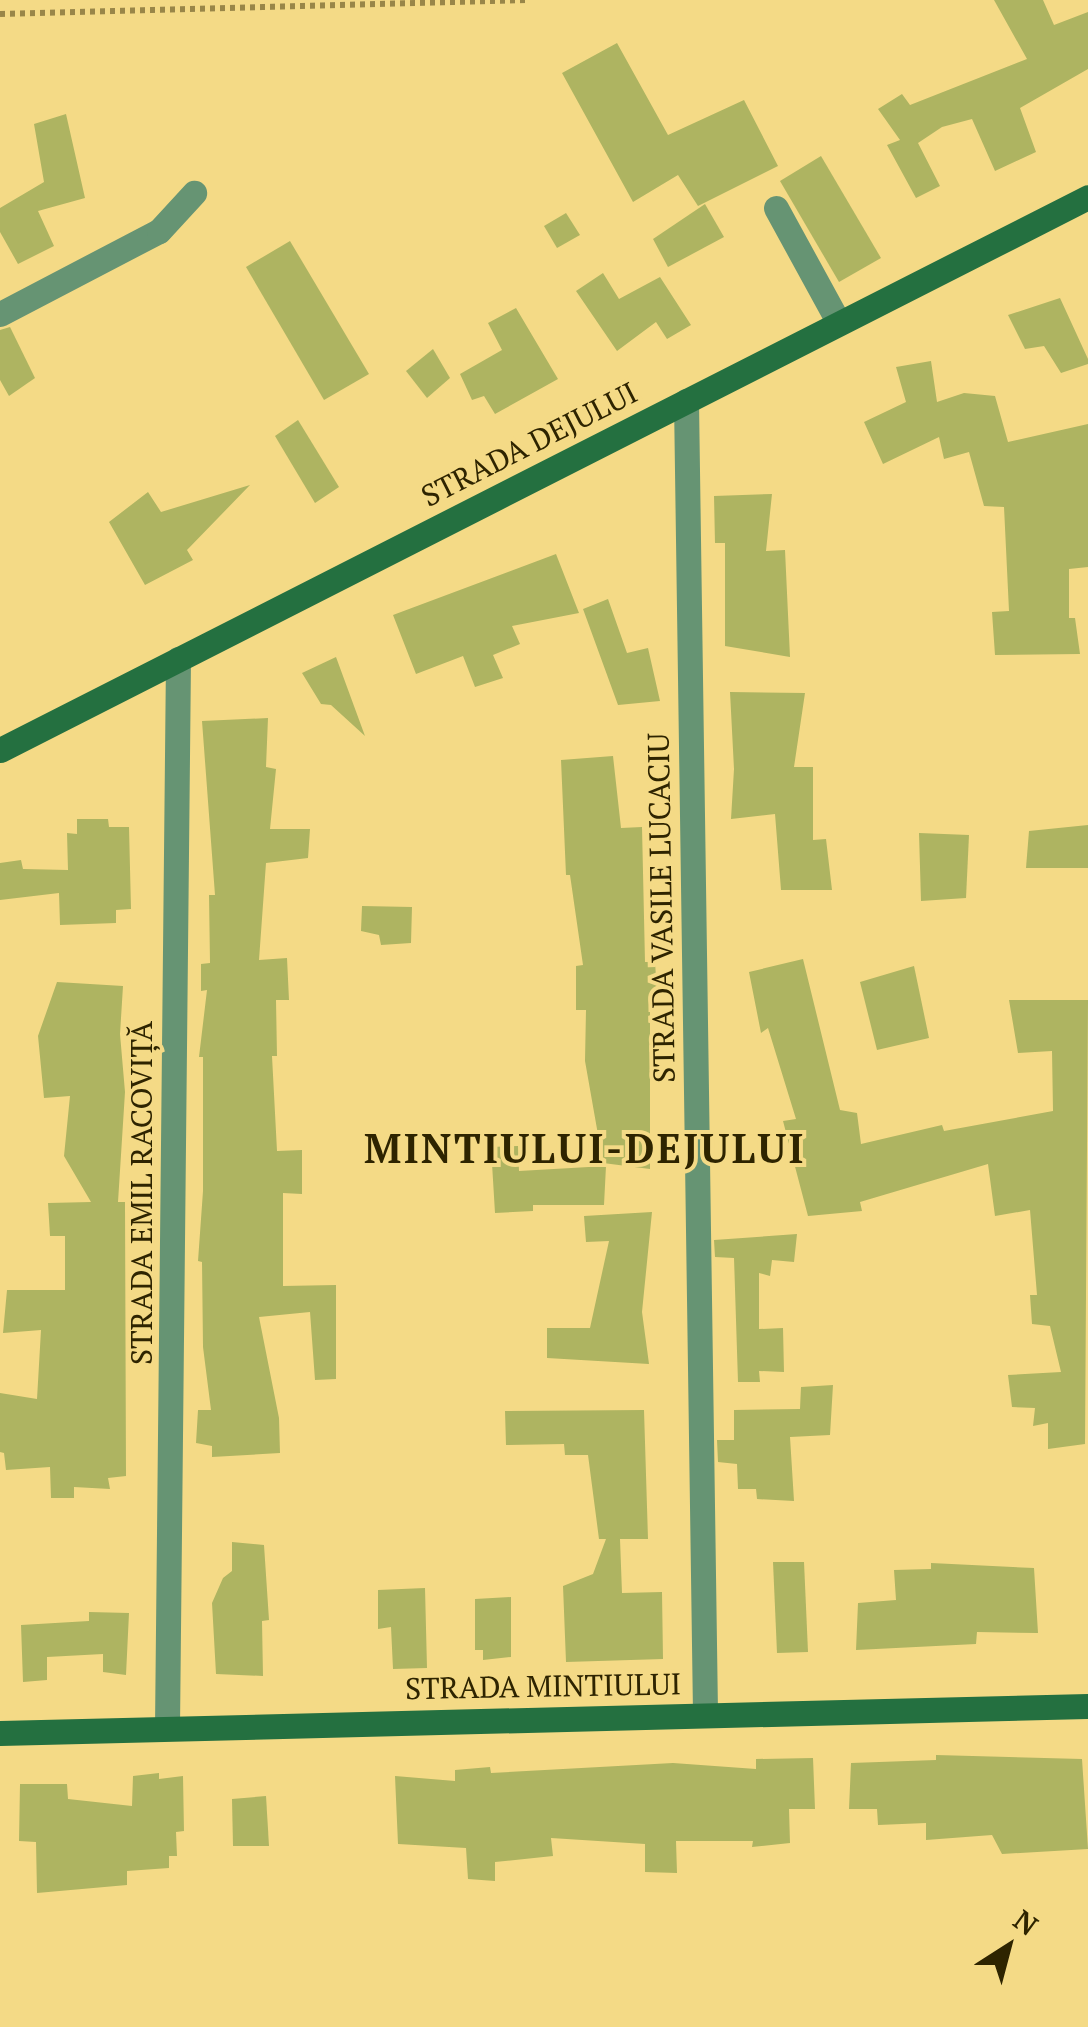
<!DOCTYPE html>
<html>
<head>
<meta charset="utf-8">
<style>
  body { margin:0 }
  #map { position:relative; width:1088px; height:2027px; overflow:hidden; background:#f4da86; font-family:"PT Serif",serif }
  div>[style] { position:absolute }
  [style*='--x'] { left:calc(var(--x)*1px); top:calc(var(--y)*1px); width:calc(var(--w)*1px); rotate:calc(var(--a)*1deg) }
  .building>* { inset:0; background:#aeb461 }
  .path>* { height:6px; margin-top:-3px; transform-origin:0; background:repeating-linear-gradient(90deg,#998648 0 5px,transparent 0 10px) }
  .minor>* { height:25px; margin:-12.5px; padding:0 12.5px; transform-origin:12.5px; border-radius:12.5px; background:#669473 }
  .secondary>* { height:25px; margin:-12.5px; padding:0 12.5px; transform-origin:12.5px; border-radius:12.5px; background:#247040 }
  span { translate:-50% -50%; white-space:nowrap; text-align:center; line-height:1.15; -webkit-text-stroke:8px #f4da86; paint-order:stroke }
  .street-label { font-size:30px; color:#2e2400 }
  .district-label { font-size:40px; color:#2e2400; font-weight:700; letter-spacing:2.5px }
  .north { position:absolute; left:958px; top:1897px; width:100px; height:100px; -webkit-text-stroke:8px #f4da86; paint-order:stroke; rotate:36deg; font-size:28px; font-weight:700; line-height:40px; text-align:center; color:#2e2400 }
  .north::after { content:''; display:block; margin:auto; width:35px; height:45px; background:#2e2400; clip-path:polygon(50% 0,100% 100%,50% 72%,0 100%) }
</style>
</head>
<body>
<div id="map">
  <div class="building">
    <i style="clip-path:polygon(994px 0,1043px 0,1054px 25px,1088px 12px,1088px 69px,1020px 108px,1036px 152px,995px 171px,972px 119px,942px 127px,918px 143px,940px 186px,916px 198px,887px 145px,900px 140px,878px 109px,902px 94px,910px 105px,1027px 59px)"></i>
    <i style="clip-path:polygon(617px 43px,668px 135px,744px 100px,778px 166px,698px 206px,678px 175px,633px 202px,562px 73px)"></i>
    <i style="clip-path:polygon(66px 114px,85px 198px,38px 211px,54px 246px,18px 264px,0 232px,0 208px,44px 182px,34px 124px)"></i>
    <i style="clip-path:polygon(821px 156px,881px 258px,839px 282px,780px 181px)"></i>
    <i style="clip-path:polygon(705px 204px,724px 237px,668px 267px,653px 239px)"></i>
    <i style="clip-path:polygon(566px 213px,580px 235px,557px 248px,544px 226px)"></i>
    <i style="clip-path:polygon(290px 241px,369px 374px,324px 400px,246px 267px)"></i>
    <i style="clip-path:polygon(603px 273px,619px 299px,660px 277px,691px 325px,667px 339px,656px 322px,617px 351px,576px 291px)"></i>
    <i style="clip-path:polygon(1060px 298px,1088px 359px,1088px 364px,1061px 373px,1044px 346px,1025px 349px,1008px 315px)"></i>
    <i style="clip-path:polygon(516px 308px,558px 379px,495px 414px,484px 396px,472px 400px,460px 374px,502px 350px,488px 323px)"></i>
    <i style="clip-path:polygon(10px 327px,35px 378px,9px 396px,0 380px,0 330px)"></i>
    <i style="clip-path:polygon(433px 349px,450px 378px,427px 398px,406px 371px)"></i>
    <i style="clip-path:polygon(931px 361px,937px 402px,964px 393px,995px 396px,1008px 442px,1088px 424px,1088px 567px,1069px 569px,1069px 618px,1075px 618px,1080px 654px,995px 655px,992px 612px,1009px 611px,1004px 507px,984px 506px,969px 452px,944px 459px,939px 437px,883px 464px,864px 422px,906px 402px,896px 367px)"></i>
    <i style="clip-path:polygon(298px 420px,339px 487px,315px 503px,275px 436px)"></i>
    <i style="clip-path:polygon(250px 485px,187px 550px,193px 560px,145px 585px,109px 522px,148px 492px,161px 512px)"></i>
    <i style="clip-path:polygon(772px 494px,766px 551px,785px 550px,790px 657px,725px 646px,725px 543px,715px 543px,714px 496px)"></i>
    <i style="clip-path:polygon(556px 554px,579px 613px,512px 626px,520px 644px,493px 655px,503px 678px,475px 687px,463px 656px,416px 674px,393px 615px)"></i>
    <i style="clip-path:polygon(608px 599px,627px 653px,648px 648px,660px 701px,618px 705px,583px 609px)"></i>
    <i style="clip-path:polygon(336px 657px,365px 736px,331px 705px,321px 704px,302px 673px)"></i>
    <i style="clip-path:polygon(730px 692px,805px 693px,794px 767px,813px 767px,813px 840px,826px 839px,832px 890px,781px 890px,775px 814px,731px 819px,734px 769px)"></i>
    <i style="clip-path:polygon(268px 718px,266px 767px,276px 769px,270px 829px,310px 829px,308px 858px,266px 863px,259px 960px,287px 958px,289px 1000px,276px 1000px,277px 1056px,272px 1056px,277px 1151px,302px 1150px,302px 1194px,283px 1193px,283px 1286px,336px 1285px,336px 1379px,315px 1380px,310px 1312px,259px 1317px,279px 1418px,280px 1453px,212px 1457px,212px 1446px,196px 1443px,198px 1410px,211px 1410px,203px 1347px,202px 1262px,198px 1261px,203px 1191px,203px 1057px,199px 1057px,207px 990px,201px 991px,201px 964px,210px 963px,209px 895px,215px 895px,202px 721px)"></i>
    <i style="clip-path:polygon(613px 756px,621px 828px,642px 827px,645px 962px,655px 962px,657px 992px,650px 992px,650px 1169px,603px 1163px,585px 1061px,586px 1010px,576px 1010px,576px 966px,583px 965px,570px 875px,566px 875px,561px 760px)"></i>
    <i style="clip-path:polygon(77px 819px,108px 819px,109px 827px,129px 827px,131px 909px,116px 910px,116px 923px,60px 925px,59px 893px,0 900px,0 863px,21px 860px,23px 869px,68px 870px,67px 833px,77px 834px)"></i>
    <i style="clip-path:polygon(1088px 825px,1088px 868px,1026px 868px,1029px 831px)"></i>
    <i style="clip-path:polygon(919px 833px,969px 835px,966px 898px,921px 901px)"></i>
    <i style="clip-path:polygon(362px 906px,412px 907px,411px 943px,381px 945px,379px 935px,361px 931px)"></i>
    <i style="clip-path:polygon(803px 959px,840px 1110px,857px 1113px,861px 1144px,942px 1125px,944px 1131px,1053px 1111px,1052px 1051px,1018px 1053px,1009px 1000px,1088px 1000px,1085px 1444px,1048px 1449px,1048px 1423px,1033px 1426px,1035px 1408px,1012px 1407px,1008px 1375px,1061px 1372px,1050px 1326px,1032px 1324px,1030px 1295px,1037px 1295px,1030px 1210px,995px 1216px,988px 1164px,860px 1202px,862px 1211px,808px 1216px,783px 1121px,796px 1119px,768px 1028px,761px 1033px,749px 972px)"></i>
    <i style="clip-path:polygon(914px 966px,929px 1038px,877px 1050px,860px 982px)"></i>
    <i style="clip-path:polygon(57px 982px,123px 986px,120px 1034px,125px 1092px,118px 1202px,125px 1202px,126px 1476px,108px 1478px,110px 1489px,74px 1487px,74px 1498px,51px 1498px,50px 1467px,6px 1470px,4px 1453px,0 1452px,0 1393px,37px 1399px,41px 1330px,3px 1333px,7px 1290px,65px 1290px,65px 1236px,50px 1236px,48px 1203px,91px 1202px,64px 1156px,70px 1096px,44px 1098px,38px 1036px)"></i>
    <i style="clip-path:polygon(518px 1146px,519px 1171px,606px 1166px,604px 1205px,533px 1205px,533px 1211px,495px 1213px,491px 1147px)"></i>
    <i style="clip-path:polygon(652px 1212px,642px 1312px,649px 1364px,547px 1358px,547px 1328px,590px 1328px,609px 1241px,586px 1242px,584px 1216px)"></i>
    <i style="clip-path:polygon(797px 1234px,794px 1262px,772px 1260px,770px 1276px,759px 1273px,759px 1329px,783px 1328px,784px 1372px,759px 1371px,760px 1382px,738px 1382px,734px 1258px,715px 1257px,714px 1240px)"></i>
    <i style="clip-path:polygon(833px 1385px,830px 1435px,790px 1437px,794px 1501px,757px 1499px,756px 1489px,738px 1489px,737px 1464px,718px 1462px,717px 1440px,734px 1440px,734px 1410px,800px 1409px,801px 1387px)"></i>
    <i style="clip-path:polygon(644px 1410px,648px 1539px,620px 1539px,622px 1593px,662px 1592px,663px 1659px,566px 1662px,563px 1586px,593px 1574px,606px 1539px,599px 1539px,588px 1455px,565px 1455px,564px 1444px,506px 1445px,505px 1411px)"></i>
    <i style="clip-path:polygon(232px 1542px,264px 1545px,269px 1620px,262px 1621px,263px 1676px,216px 1674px,212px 1603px,223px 1578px,232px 1571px)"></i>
    <i style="clip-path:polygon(773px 1562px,804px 1562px,808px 1652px,777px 1653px)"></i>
    <i style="clip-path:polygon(931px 1563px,1034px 1568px,1038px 1633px,977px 1632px,976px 1644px,856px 1650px,858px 1603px,896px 1600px,894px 1570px,931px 1569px)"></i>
    <i style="clip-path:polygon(425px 1588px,427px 1668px,393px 1669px,391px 1627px,378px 1629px,378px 1590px)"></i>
    <i style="clip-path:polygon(511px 1597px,511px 1657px,483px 1660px,483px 1650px,475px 1650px,475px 1599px)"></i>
    <i style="clip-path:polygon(89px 1612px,129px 1613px,126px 1675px,103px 1672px,103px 1654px,47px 1657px,47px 1680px,23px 1682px,21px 1625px,89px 1621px)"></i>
    <i style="clip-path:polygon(936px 1755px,1082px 1759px,1088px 1849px,1002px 1854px,992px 1835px,926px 1840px,926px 1823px,878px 1825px,877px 1809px,849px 1809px,851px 1763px,936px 1760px)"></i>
    <i style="clip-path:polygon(813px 1758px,815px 1809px,789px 1809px,790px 1843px,752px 1847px,753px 1841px,676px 1841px,677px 1873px,645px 1872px,645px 1844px,551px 1838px,553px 1856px,495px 1862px,495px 1881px,468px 1879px,466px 1848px,398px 1844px,395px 1776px,455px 1781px,455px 1770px,490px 1767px,491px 1773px,673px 1763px,756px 1769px,756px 1759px)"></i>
    <i style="clip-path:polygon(159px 1773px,159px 1779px,183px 1776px,184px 1831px,176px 1832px,177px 1856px,169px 1856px,169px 1868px,127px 1871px,127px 1885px,37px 1893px,36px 1842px,19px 1841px,20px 1784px,67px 1784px,68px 1799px,132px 1806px,133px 1776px)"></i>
    <i style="clip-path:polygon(266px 1796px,269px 1846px,233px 1846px,232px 1799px)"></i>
  </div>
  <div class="path">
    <i style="--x:0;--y:14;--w:527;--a:-1.52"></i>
  </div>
  <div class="minor">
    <i style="--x:776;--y:208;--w:131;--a:61.3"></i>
    <i style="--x:0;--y:314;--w:179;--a:-27.6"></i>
    <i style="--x:159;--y:231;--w:52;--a:-47.4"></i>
    <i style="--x:686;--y:401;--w:1313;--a:89.17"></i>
    <i style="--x:167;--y:1727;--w:1068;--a:-89.41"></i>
  </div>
  <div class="secondary">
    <i style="--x:0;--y:750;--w:1220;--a:-26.94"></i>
    <i style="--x:0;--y:1733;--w:1088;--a:-1.42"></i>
  </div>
  <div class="street-label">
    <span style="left:529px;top:444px;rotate:-27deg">STRADA DEJULUI</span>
    <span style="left:661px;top:908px;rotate:-91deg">STRADA VASILE LUCACIU</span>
    <span style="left:141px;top:1193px;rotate:-90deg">STRADA EMIL RACOVIȚĂ</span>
    <span style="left:543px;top:1686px;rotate:-1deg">STRADA MINTIULUI</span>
  </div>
  <div class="district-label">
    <span style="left:585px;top:1148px">MINTIULUI-DEJULUI</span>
  </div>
  <div class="north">N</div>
</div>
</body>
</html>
